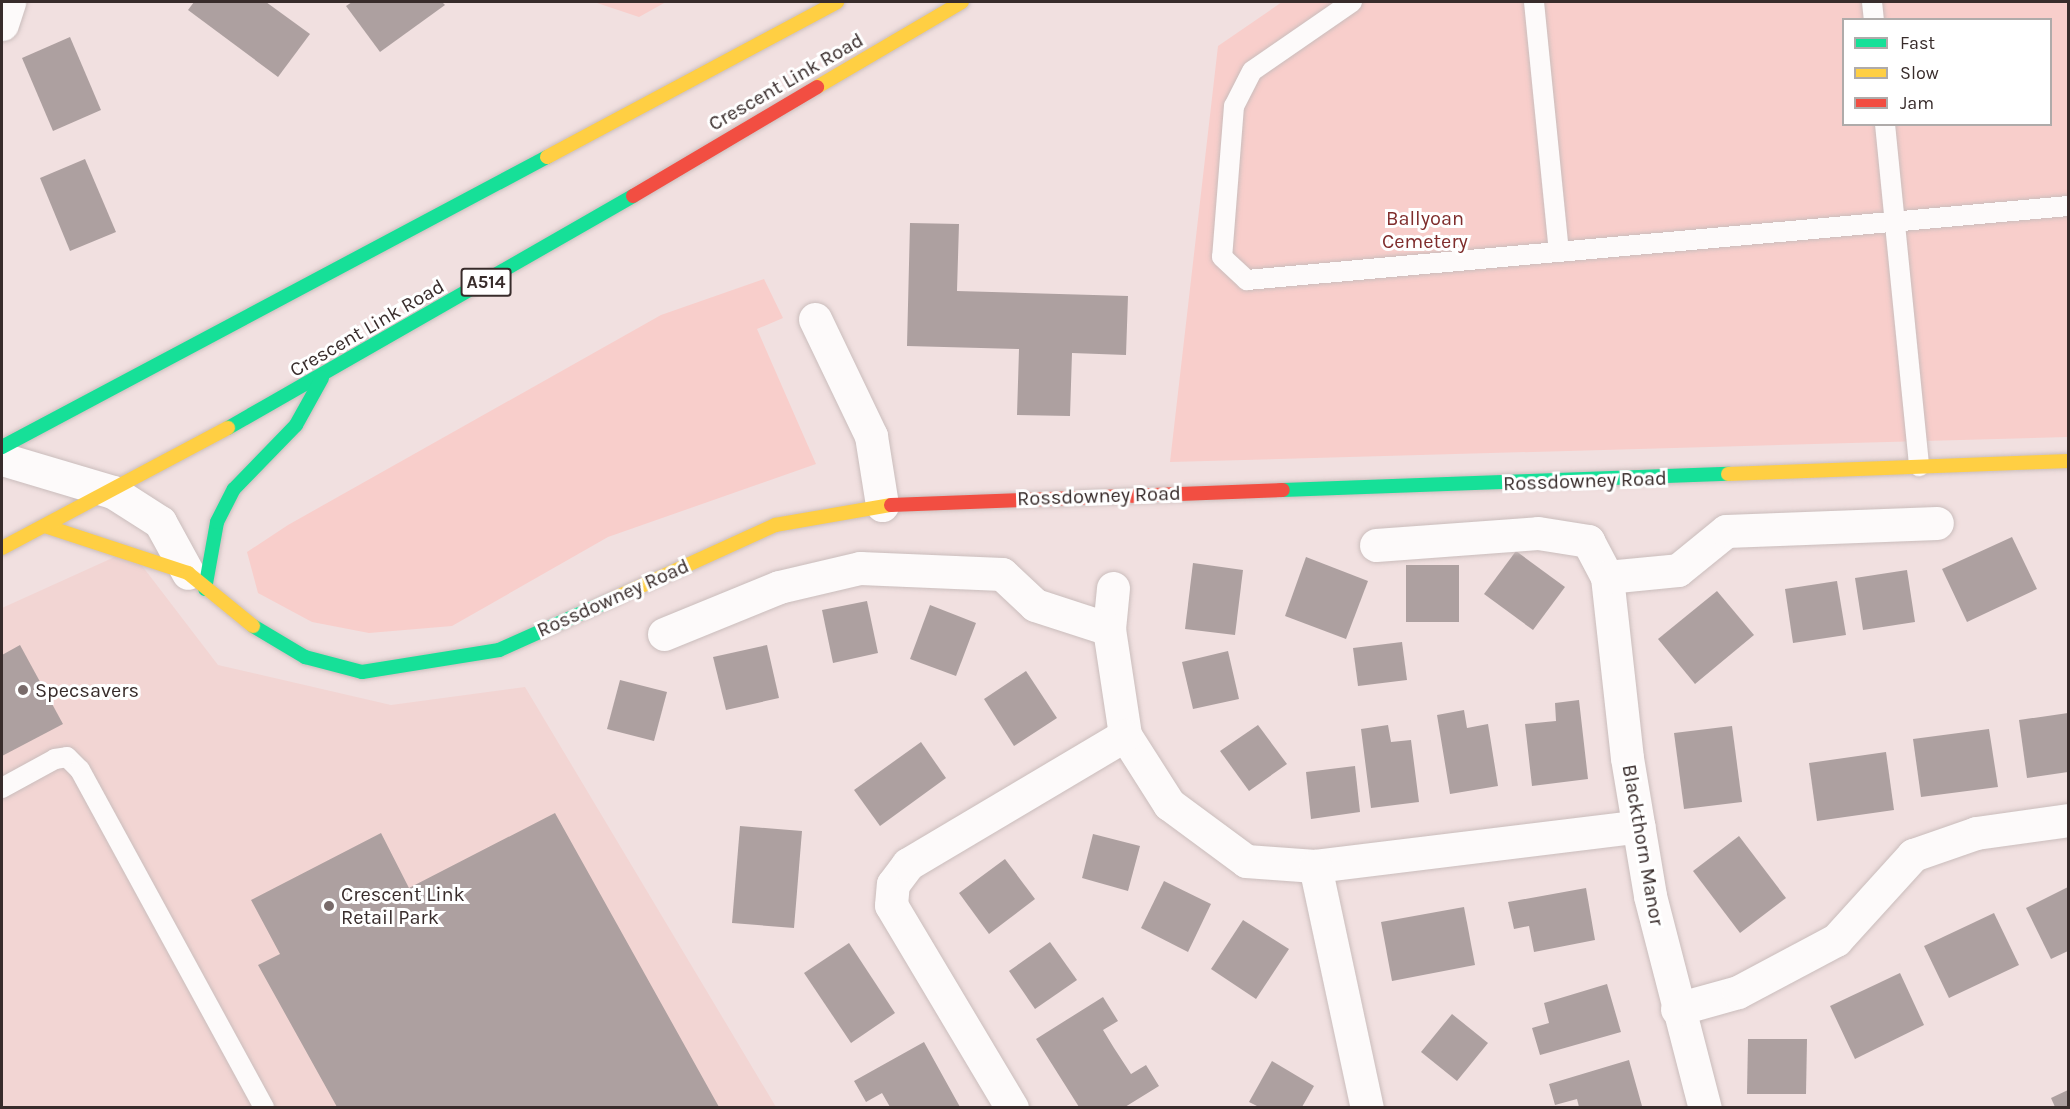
<!DOCTYPE html>
<html>
<head>
<meta charset="utf-8">
<style>
  body { margin:0 }
  #map { position:relative; width:2070px; height:1109px; overflow:hidden; background:#f1e0e0; font-family:Karla,sans-serif }
  div>[style] { position:absolute }
  [style*='--x'] { left:calc(var(--x)*1px); top:calc(var(--y)*1px); width:calc(var(--w)*1px); rotate:calc(var(--a)*1deg) }
  .built>* { inset:0; background:#f2d5d3 }
  .green>* { inset:0; background:#f8cecb }
  .building>* { inset:0; background:#ada0a0 }
  .roads { filter:drop-shadow(0 0 2px #cabdbc) drop-shadow(0 0 2px #cabdbc) }
  .lane>* { height:20px; margin:-10px; padding:0 10px; transform-origin:10px; border-radius:10px; background:#fdfafa }
  .street>* { height:33px; margin:-16.5px; padding:0 16.5px; transform-origin:16.5px; border-radius:16.5px; background:#fdfafa }
  .fast>* { height:14px; margin:-7px; padding:0 7px; transform-origin:7px; border-radius:7px; background:#16e098 }
  .slow>* { height:14px; margin:-7px; padding:0 7px; transform-origin:7px; border-radius:7px; background:#ffcf43 }
  .jam>* { height:14px; margin:-7px; padding:0 7px; transform-origin:7px; border-radius:7px; background:#f24e42 }
  .dots>* { width:16px; height:16px; translate:-50% -50%; box-sizing:border-box; border:3px solid #fff; border-radius:50% }
  span { translate:-50% -50%; white-space:nowrap; text-align:center; line-height:1.15; -webkit-text-stroke:6px #fff; paint-order:stroke }
  .shield-label span { padding:2px 4px; background:#fff; border:2px solid; border-radius:4px; -webkit-text-stroke-width:0 }
  .shield-label { font-size:18px; color:#382c2b; font-weight:700 }
  .street-label { font-size:20px; color:#382c2b }
  .park-label { font-size:20px; color:#7f2d2c }
  .poi-label { font-size:20px; color:#382c2b }
  .left { translate:0 -50%; text-align:left }
  .frame { position:absolute; inset:0; border:3px solid #382c2b; pointer-events:none }
  .legend { position:absolute; left:1842px; top:18px; width:210px; height:108px; box-sizing:border-box; background:#fff; border:2px solid #afabaa; margin:0; padding:8px 10px; list-style:none; font-size:18px; color:#382c2b }
  .legend li { display:flex; align-items:center; gap:12px; height:30px }
  .legend b { width:30px; border:2px solid #afabaa }
</style>
</head>
<body>
<div id="map">
  <div class="built">
    <i style="clip-path:polygon(130px 550px,218px 665px,391px 705px,525px 687px,776px 1107px,2px 1107px,2px 608px)"></i>
  </div>
  <div class="green">
    <i style="clip-path:polygon(594px 2px,666px 2px,639px 17px)"></i>
    <i style="clip-path:polygon(evenodd,1282px 2px,2068px 2px,2068px 437px,1170px 462px,1218px 46px,1282px 2px,1844px 20px,2050px 20px,2050px 124px,1844px 124px,1844px 20px)"></i>
    <i style="clip-path:polygon(764px 279px,783px 318px,757px 329px,816px 464px,608px 537px,452px 626px,369px 633px,312px 622px,258px 593px,247px 552px,288px 525px,661px 315px)"></i>
  </div>
  <div class="building">
    <i style="clip-path:polygon(194px 2px,266px 2px,310px 34px,278px 77px,188px 10px)"></i>
    <i style="clip-path:polygon(352px 2px,442px 2px,445px 5px,380px 52px,346px 6px)"></i>
    <i style="clip-path:polygon(70px 37px,101px 110px,53px 131px,22px 58px)"></i>
    <i style="clip-path:polygon(85px 159px,116px 232px,70px 251px,40px 178px)"></i>
    <i style="clip-path:polygon(910px 223px,959px 224px,957px 291px,1128px 296px,1126px 355px,1072px 353px,1070px 416px,1017px 415px,1019px 349px,907px 346px)"></i>
    <i style="clip-path:polygon(2012px 537px,2037px 589px,1967px 622px,1942px 569px)"></i>
    <i style="clip-path:polygon(1516px 551px,1565px 587px,1533px 630px,1484px 594px)"></i>
    <i style="clip-path:polygon(1306px 557px,1368px 581px,1346px 639px,1285px 616px)"></i>
    <i style="clip-path:polygon(1193px 563px,1243px 570px,1235px 635px,1185px 629px)"></i>
    <i style="clip-path:polygon(1406px 565px,1459px 565px,1459px 622px,1406px 622px)"></i>
    <i style="clip-path:polygon(1907px 570px,1915px 622px,1863px 630px,1855px 578px)"></i>
    <i style="clip-path:polygon(1837px 581px,1846px 635px,1793px 643px,1785px 589px)"></i>
    <i style="clip-path:polygon(1717px 591px,1754px 635px,1695px 684px,1658px 639px)"></i>
    <i style="clip-path:polygon(867px 601px,878px 653px,833px 663px,822px 610px)"></i>
    <i style="clip-path:polygon(930px 605px,976px 623px,956px 676px,910px 659px)"></i>
    <i style="clip-path:polygon(1402px 642px,1407px 680px,1358px 686px,1353px 648px)"></i>
    <i style="clip-path:polygon(20px 645px,63px 724px,2px 756px,2px 655px)"></i>
    <i style="clip-path:polygon(767px 645px,779px 698px,726px 710px,713px 657px)"></i>
    <i style="clip-path:polygon(1228px 651px,1239px 699px,1193px 709px,1182px 662px)"></i>
    <i style="clip-path:polygon(1026px 671px,1057px 718px,1014px 746px,984px 699px)"></i>
    <i style="clip-path:polygon(620px 680px,667px 692px,654px 741px,607px 729px)"></i>
    <i style="clip-path:polygon(1579px 700px,1588px 779px,1532px 786px,1525px 724px,1556px 721px,1555px 703px)"></i>
    <i style="clip-path:polygon(1464px 710px,1467px 728px,1488px 724px,1498px 786px,1450px 794px,1437px 715px)"></i>
    <i style="clip-path:polygon(2068px 713px,2068px 772px,2027px 778px,2019px 720px)"></i>
    <i style="clip-path:polygon(1258px 725px,1287px 764px,1249px 791px,1220px 751px)"></i>
    <i style="clip-path:polygon(1388px 725px,1391px 742px,1411px 740px,1419px 802px,1371px 808px,1361px 729px)"></i>
    <i style="clip-path:polygon(1732px 726px,1742px 802px,1684px 809px,1674px 733px)"></i>
    <i style="clip-path:polygon(1989px 729px,1998px 787px,1921px 797px,1913px 739px)"></i>
    <i style="clip-path:polygon(921px 742px,946px 778px,880px 826px,854px 790px)"></i>
    <i style="clip-path:polygon(1886px 752px,1894px 810px,1817px 821px,1809px 763px)"></i>
    <i style="clip-path:polygon(1355px 766px,1360px 812px,1311px 819px,1306px 772px)"></i>
    <i style="clip-path:polygon(555px 813px,719px 1107px,337px 1107px,258px 965px,280px 954px,251px 900px,381px 833px,409px 888px)"></i>
    <i style="clip-path:polygon(740px 826px,802px 831px,794px 928px,732px 923px)"></i>
    <i style="clip-path:polygon(1093px 834px,1140px 846px,1128px 891px,1082px 878px)"></i>
    <i style="clip-path:polygon(1739px 836px,1786px 898px,1740px 933px,1693px 871px)"></i>
    <i style="clip-path:polygon(1005px 859px,1035px 899px,989px 934px,959px 893px)"></i>
    <i style="clip-path:polygon(1164px 881px,1211px 904px,1188px 952px,1141px 928px)"></i>
    <i style="clip-path:polygon(2068px 887px,2068px 951px,2051px 959px,2026px 908px)"></i>
    <i style="clip-path:polygon(1586px 888px,1595px 940px,1534px 952px,1529px 926px,1514px 929px,1508px 902px)"></i>
    <i style="clip-path:polygon(1464px 907px,1475px 965px,1392px 981px,1381px 922px)"></i>
    <i style="clip-path:polygon(1994px 913px,2019px 965px,1949px 998px,1924px 946px)"></i>
    <i style="clip-path:polygon(1243px 920px,1289px 949px,1256px 999px,1211px 969px)"></i>
    <i style="clip-path:polygon(1050px 942px,1077px 980px,1035px 1009px,1009px 971px)"></i>
    <i style="clip-path:polygon(849px 943px,895px 1013px,851px 1043px,804px 973px)"></i>
    <i style="clip-path:polygon(1900px 973px,1924px 1025px,1855px 1059px,1830px 1006px)"></i>
    <i style="clip-path:polygon(1607px 984px,1621px 1032px,1540px 1055px,1532px 1028px,1549px 1023px,1544px 1003px)"></i>
    <i style="clip-path:polygon(1103px 997px,1118px 1021px,1103px 1030px,1114px 1048px,1131px 1074px,1146px 1065px,1159px 1086px,1125px 1107px,1079px 1107px,1036px 1039px)"></i>
    <i style="clip-path:polygon(1452px 1014px,1488px 1043px,1457px 1081px,1421px 1052px)"></i>
    <i style="clip-path:polygon(1748px 1039px,1807px 1039px,1806px 1094px,1747px 1094px)"></i>
    <i style="clip-path:polygon(924px 1042px,960px 1107px,890px 1107px,882px 1093px,866px 1102px,854px 1081px)"></i>
    <i style="clip-path:polygon(1629px 1060px,1642px 1106px,1579px 1107px,1577px 1099px,1555px 1105px,1549px 1084px)"></i>
    <i style="clip-path:polygon(1272px 1061px,1314px 1086px,1302px 1107px,1259px 1107px,1249px 1102px)"></i>
    <i style="clip-path:polygon(2068px 1090px,2068px 1107px,2055px 1107px,2051px 1098px)"></i>
  </div>
  <div class="roads">
    <div class="lane">
      <i style="--x:1352;--y:2;--w:121;--a:145.4"></i>
      <i style="--x:1252;--y:71;--w:39;--a:117"></i>
      <i style="--x:1234;--y:106;--w:151;--a:94.5"></i>
      <i style="--x:1222;--y:257;--w:34;--a:43"></i>
      <i style="--x:1247;--y:280;--w:824;--a:-5.15"></i>
      <i style="--x:1534;--y:2;--w:251;--a:84.3"></i>
      <i style="--x:1872;--y:2;--w:18;--a:84"></i>
      <i style="--x:1885;--y:124;--w:344;--a:84.3"></i>
      <i style="--x:2;--y:788;--w:60;--a:-28.7"></i>
      <i style="--x:55;--y:759;--w:12;--a:-9"></i>
      <i style="--x:67;--y:757;--w:18;--a:45"></i>
      <i style="--x:80;--y:770;--w:385;--a:61.4"></i>
    </div>
    <div class="street">
      <i style="--x:2;--y:24;--w:23;--a:-72"></i>
      <i style="--x:815;--y:319;--w:130;--a:64.4"></i>
      <i style="--x:871;--y:436;--w:70;--a:80.9"></i>
      <i style="--x:2;--y:459;--w:116;--a:16.6"></i>
      <i style="--x:113;--y:492;--w:56;--a:32.6"></i>
      <i style="--x:160;--y:522;--w:58;--a:61.2"></i>
      <i style="--x:1376;--y:545;--w:162;--a:-4.2"></i>
      <i style="--x:1538;--y:533;--w:51;--a:9.1"></i>
      <i style="--x:1588;--y:541;--w:41;--a:62.2"></i>
      <i style="--x:1607;--y:577;--w:182;--a:83.7"></i>
      <i style="--x:1627;--y:758;--w:140;--a:80.5"></i>
      <i style="--x:1650;--y:896;--w:219;--a:75.5"></i>
      <i style="--x:1607;--y:577;--w:71;--a:-5.6"></i>
      <i style="--x:1678;--y:570;--w:62;--a:-39.1"></i>
      <i style="--x:1726;--y:531;--w:211;--a:-2.2"></i>
      <i style="--x:1113;--y:588;--w:41;--a:95.6"></i>
      <i style="--x:1109;--y:629;--w:107;--a:81.4"></i>
      <i style="--x:1125;--y:735;--w:82;--a:57.5"></i>
      <i style="--x:1169;--y:804;--w:96;--a:36.5"></i>
      <i style="--x:1246;--y:861;--w:69;--a:4.1"></i>
      <i style="--x:1315;--y:866;--w:326;--a:-7"></i>
      <i style="--x:664;--y:634;--w:124;--a:-22.2"></i>
      <i style="--x:779;--y:587;--w:83;--a:-13.2"></i>
      <i style="--x:860;--y:568;--w:142;--a:2.4"></i>
      <i style="--x:1002;--y:574;--w:45;--a:43.2"></i>
      <i style="--x:1035;--y:605;--w:78;--a:18"></i>
      <i style="--x:1315;--y:866;--w:248;--a:77.9"></i>
      <i style="--x:1677;--y:1009;--w:63;--a:-15.6"></i>
      <i style="--x:1738;--y:992;--w:111;--a:-28"></i>
      <i style="--x:1836;--y:940;--w:115;--a:-47.8"></i>
      <i style="--x:1913;--y:855;--w:67;--a:-19.2"></i>
      <i style="--x:1976;--y:833;--w:93;--a:-8"></i>
      <i style="--x:1012;--y:1108;--w:236;--a:-120.8"></i>
      <i style="--x:891;--y:905;--w:21;--a:-85"></i>
      <i style="--x:893;--y:884;--w:25;--a:-53"></i>
      <i style="--x:908;--y:864;--w:252;--a:-30.7"></i>
    </div>
    <div class="fast">
      <i style="--x:228;--y:428;--w:467;--a:-29.8"></i>
      <i style="--x:2;--y:447;--w:617;--a:-28.02"></i>
      <i style="--x:1283;--y:490;--w:445;--a:-2.1"></i>
      <i style="--x:205;--y:589;--w:68;--a:-79.8"></i>
      <i style="--x:217;--y:522;--w:37;--a:-63"></i>
      <i style="--x:234;--y:489;--w:89;--a:-45.9"></i>
      <i style="--x:296;--y:425;--w:54;--a:-61"></i>
      <i style="--x:253;--y:626;--w:61;--a:30.8"></i>
      <i style="--x:305;--y:657;--w:59;--a:14.7"></i>
      <i style="--x:362;--y:672;--w:139;--a:-9.1"></i>
      <i style="--x:499;--y:650;--w:127;--a:-24.1"></i>
    </div>
    <div class="slow">
      <i style="--x:817;--y:87;--w:168;--a:-30.4"></i>
      <i style="--x:547;--y:157;--w:329;--a:-28.1"></i>
      <i style="--x:1728;--y:474;--w:340;--a:-2.2"></i>
      <i style="--x:45;--y:526;--w:151;--a:18.2"></i>
      <i style="--x:188;--y:573;--w:84;--a:39.2"></i>
      <i style="--x:2;--y:548;--w:256;--a:-28"></i>
      <i style="--x:615;--y:598;--w:176;--a:-24.5"></i>
      <i style="--x:775;--y:525;--w:118;--a:-9.8"></i>
    </div>
    <div class="jam">
      <i style="--x:633;--y:196;--w:214;--a:-30.6"></i>
      <i style="--x:891;--y:505;--w:392;--a:-2.2"></i>
    </div>
  </div>
  <div class="dots">
    <i style="left:23px;top:690px;background:#796b6a"></i>
    <i style="left:329px;top:906px;background:#796b6a"></i>
  </div>
  <div class="shield-label">
    <span style="left:486px;top:282px">A514</span>
  </div>
  <div class="street-label">
    <span style="left:786px;top:82px;rotate:-30deg">Crescent Link Road</span>
    <span style="left:367px;top:328px;rotate:-30deg">Crescent Link Road</span>
    <span style="left:1585px;top:481px;rotate:-2deg">Rossdowney Road</span>
    <span style="left:1099px;top:496px;rotate:-2deg">Rossdowney Road</span>
    <span style="left:613px;top:598px;rotate:-24deg">Rossdowney Road</span>
    <span style="left:1643px;top:845px;rotate:80deg">Blackthorn Manor</span>
  </div>
  <div class="park-label">
    <span style="left:1425px;top:230px">Ballyoan<br>Cemetery</span>
  </div>
  <div class="poi-label">
    <span class="left" style="left:35px;top:690px">Specsavers</span>
    <span class="left" style="left:341px;top:906px">Crescent Link<br>Retail Park</span>
  </div>
  <div class="frame"></div>
  <ul class="legend">
  <li><b style="height:8px;background:#16e098"></b>Fast</li>
  <li><b style="height:8px;background:#ffcf43"></b>Slow</li>
  <li><b style="height:8px;background:#f24e42"></b>Jam</li>
  </ul>
</div>
</body>
</html>
